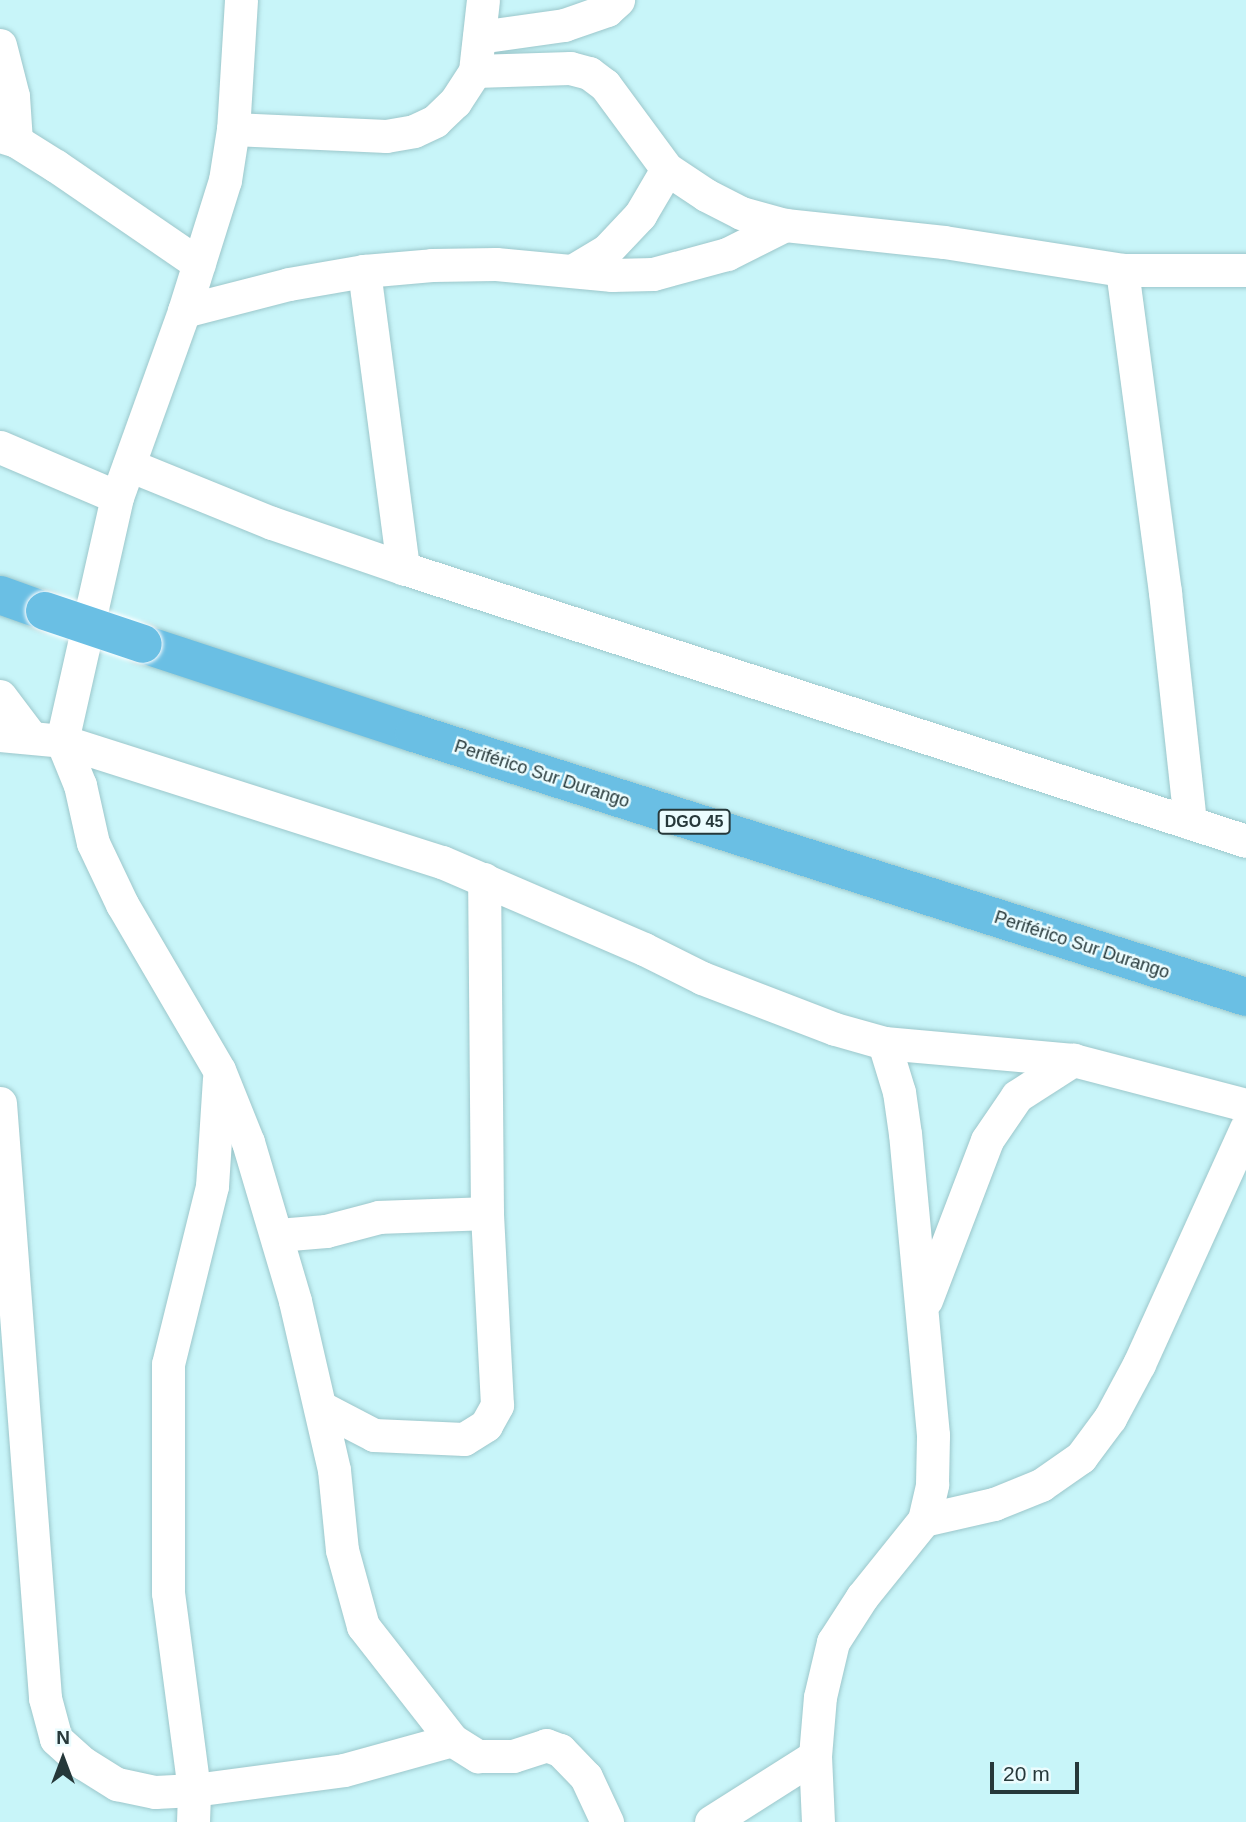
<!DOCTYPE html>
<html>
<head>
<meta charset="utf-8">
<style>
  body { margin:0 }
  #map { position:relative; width:1246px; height:1822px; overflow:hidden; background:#c8f5f9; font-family:Arial,sans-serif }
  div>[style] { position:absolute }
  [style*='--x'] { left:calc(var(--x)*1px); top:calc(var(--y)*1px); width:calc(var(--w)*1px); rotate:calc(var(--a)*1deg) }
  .roads { filter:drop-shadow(0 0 2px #9cc7cb) drop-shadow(0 0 2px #9cc7cb) }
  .minor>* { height:33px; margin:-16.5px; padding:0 16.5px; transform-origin:16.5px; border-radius:16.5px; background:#fff }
  .trunk>* { height:38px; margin:-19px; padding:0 19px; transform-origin:19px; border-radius:19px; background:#6abfe4 }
  .bridges { filter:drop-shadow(0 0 2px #fff) drop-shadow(0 0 2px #fff) }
  .trunk-bridge>* { height:38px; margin:-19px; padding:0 19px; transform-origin:19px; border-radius:19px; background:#6abfe4 }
  span { translate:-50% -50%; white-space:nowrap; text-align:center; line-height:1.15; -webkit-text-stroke:5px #ebfcfe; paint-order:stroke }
  .shield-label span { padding:2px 5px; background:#ebfcfe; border:2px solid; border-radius:5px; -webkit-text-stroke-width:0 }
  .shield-label { font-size:16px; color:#26383a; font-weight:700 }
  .street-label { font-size:18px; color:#26383a }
  .north { position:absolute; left:28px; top:1724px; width:70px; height:70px; -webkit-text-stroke:5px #ebfcfe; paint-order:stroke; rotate:0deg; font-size:19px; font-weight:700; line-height:28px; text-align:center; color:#26383a }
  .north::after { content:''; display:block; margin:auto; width:24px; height:32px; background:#26383a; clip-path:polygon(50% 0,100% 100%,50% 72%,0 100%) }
  .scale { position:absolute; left:990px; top:1762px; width:89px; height:32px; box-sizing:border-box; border:4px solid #26383a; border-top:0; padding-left:9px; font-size:21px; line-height:24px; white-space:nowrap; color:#26383a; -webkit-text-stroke:5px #ebfcfe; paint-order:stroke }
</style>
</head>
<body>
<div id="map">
  <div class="roads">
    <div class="minor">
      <i style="--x:241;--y:0;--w:129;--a:93.5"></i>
      <i style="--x:233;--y:129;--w:52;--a:98.9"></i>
      <i style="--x:225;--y:180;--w:137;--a:107.4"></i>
      <i style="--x:184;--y:311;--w:198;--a:109.8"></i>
      <i style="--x:117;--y:497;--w:250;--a:102.7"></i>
      <i style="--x:62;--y:741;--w:48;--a:67.8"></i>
      <i style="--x:80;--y:785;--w:59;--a:77.4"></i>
      <i style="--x:93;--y:843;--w:68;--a:64.6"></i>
      <i style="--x:122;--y:904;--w:192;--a:59.7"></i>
      <i style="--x:219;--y:1070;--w:78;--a:68.1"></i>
      <i style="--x:248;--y:1142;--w:166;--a:73.5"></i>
      <i style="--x:295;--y:1301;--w:173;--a:77"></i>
      <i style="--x:334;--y:1470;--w:80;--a:84.3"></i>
      <i style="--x:342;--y:1550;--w:79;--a:74.6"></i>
      <i style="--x:363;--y:1626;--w:145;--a:52"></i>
      <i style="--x:452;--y:1740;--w:31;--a:32"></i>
      <i style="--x:478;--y:1756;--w:35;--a:0"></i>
      <i style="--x:513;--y:1756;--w:35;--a:-18"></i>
      <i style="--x:546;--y:1745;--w:15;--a:20"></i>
      <i style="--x:560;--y:1750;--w:37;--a:46"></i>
      <i style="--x:586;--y:1777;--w:50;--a:65"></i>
      <i style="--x:479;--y:37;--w:86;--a:-8"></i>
      <i style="--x:564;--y:25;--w:46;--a:-19.2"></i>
      <i style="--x:607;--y:10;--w:15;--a:-42"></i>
      <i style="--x:0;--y:45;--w:53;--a:75.7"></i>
      <i style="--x:13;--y:96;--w:45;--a:86.2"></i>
      <i style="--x:475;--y:71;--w:95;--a:-1.8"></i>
      <i style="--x:570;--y:68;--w:20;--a:15"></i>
      <i style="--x:589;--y:73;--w:20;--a:37"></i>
      <i style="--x:605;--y:85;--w:104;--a:53.6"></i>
      <i style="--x:667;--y:169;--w:47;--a:33.7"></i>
      <i style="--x:706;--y:195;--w:39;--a:27"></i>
      <i style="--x:741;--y:213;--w:46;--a:15.3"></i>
      <i style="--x:785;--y:225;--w:160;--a:6.1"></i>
      <i style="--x:944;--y:242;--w:180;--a:8.9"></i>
      <i style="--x:1122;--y:270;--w:124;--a:0"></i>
      <i style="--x:233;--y:129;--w:153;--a:2.6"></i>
      <i style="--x:386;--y:136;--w:28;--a:-10"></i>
      <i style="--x:414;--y:131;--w:23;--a:-25"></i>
      <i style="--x:435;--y:121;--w:28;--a:-44"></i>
      <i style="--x:455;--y:102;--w:37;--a:-57"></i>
      <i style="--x:475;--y:71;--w:71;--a:-83.6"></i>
      <i style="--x:0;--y:136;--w:17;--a:17"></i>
      <i style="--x:16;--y:141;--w:47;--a:32"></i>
      <i style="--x:56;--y:166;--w:173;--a:34.4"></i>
      <i style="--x:574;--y:270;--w:37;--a:-31"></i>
      <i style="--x:606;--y:251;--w:50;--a:-46.6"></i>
      <i style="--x:640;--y:215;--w:53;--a:-59.6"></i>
      <i style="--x:1122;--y:270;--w:325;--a:82.4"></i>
      <i style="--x:1165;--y:592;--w:232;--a:83.8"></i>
      <i style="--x:364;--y:271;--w:300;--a:82.5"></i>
      <i style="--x:184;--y:311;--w:108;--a:-14.4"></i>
      <i style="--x:289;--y:284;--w:76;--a:-9.8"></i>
      <i style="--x:364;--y:271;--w:68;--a:-5"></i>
      <i style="--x:432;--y:265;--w:64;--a:-0.9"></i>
      <i style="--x:496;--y:264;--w:117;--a:5.4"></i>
      <i style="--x:612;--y:275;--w:41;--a:-1.4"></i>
      <i style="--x:653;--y:274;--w:77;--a:-15.1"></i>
      <i style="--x:727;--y:254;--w:65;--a:-26.6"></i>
      <i style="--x:0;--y:447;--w:127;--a:23.1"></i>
      <i style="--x:129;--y:465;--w:154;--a:22.1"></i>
      <i style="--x:272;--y:523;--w:139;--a:19"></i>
      <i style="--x:403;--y:568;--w:886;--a:17.94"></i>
      <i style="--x:0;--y:696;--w:51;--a:52.9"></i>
      <i style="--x:0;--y:735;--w:62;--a:5.5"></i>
      <i style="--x:62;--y:741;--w:399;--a:17.7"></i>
      <i style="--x:442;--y:862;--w:220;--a:23.3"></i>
      <i style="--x:644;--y:949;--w:65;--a:26.6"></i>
      <i style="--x:702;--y:978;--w:142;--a:21"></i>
      <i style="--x:835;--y:1029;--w:51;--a:15.9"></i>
      <i style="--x:884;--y:1043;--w:190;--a:5.1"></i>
      <i style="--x:1073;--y:1060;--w:179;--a:14.6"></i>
      <i style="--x:0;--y:1103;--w:597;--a:85.67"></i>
      <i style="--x:45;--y:1698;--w:42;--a:75"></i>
      <i style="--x:56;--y:1739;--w:36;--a:42"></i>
      <i style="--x:83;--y:1763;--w:40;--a:32"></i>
      <i style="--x:117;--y:1784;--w:39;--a:12"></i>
      <i style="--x:155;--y:1792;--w:39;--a:-3"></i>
      <i style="--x:194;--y:1790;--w:151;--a:-7.6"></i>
      <i style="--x:344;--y:1770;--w:112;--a:-15.5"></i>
      <i style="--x:278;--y:1235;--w:48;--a:-4.8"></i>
      <i style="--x:326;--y:1231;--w:55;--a:-14.8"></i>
      <i style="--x:379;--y:1217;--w:108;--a:-2.1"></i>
      <i style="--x:926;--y:1300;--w:171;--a:-69.1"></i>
      <i style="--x:987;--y:1140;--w:53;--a:-55.7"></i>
      <i style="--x:1017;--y:1096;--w:67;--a:-32.7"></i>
      <i style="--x:320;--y:1407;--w:61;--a:27.4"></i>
      <i style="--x:374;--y:1435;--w:90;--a:2.5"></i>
      <i style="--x:464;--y:1439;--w:26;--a:-32"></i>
      <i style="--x:486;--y:1425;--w:23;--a:-61"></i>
      <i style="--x:497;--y:1405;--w:192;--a:-93"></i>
      <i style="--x:487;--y:1213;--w:334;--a:-90.5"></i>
      <i style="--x:924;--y:1520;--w:72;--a:-12.9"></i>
      <i style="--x:994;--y:1504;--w:51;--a:-22"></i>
      <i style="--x:1041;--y:1485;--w:49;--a:-35"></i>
      <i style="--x:1081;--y:1457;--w:49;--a:-53.4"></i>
      <i style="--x:1110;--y:1418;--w:61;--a:-61.8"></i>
      <i style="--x:1139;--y:1364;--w:259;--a:-65.6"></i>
      <i style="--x:193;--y:1822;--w:32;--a:-88"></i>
      <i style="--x:194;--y:1790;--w:199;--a:-97.5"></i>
      <i style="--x:168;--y:1593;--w:229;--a:-90"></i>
      <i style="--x:168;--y:1364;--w:183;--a:-76.1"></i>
      <i style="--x:212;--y:1186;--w:107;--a:-86.3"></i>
      <i style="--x:711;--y:1822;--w:123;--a:-32.4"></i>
      <i style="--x:818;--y:1822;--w:66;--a:-92.6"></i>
      <i style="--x:815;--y:1756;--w:59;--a:-85.2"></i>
      <i style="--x:820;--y:1697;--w:57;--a:-76.7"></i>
      <i style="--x:833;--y:1642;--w:54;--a:-57.2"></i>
      <i style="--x:862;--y:1597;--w:99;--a:-51.2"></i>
      <i style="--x:924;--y:1520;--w:37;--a:-77"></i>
      <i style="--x:932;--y:1484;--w:49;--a:-88.8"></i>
      <i style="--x:933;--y:1435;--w:302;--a:-95.3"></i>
      <i style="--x:905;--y:1134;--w:42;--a:-98.1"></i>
      <i style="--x:899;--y:1092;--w:51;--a:-107"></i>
    </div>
    <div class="trunk">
      <i style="--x:0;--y:595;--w:48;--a:19.6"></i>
      <i style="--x:143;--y:644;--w:285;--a:18.2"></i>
      <i style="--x:414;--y:733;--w:873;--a:17.6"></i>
    </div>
  </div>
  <div class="bridges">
    <div class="trunk-bridge">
      <i style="--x:45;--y:611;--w:103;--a:18.6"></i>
    </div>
  </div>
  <div class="shield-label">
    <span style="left:694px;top:822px">DGO 45</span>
  </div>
  <div class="street-label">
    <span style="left:542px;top:774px;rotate:18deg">Periférico Sur Durango</span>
    <span style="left:1082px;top:945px;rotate:18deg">Periférico Sur Durango</span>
  </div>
  <div class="north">N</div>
  <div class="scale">20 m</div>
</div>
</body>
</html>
